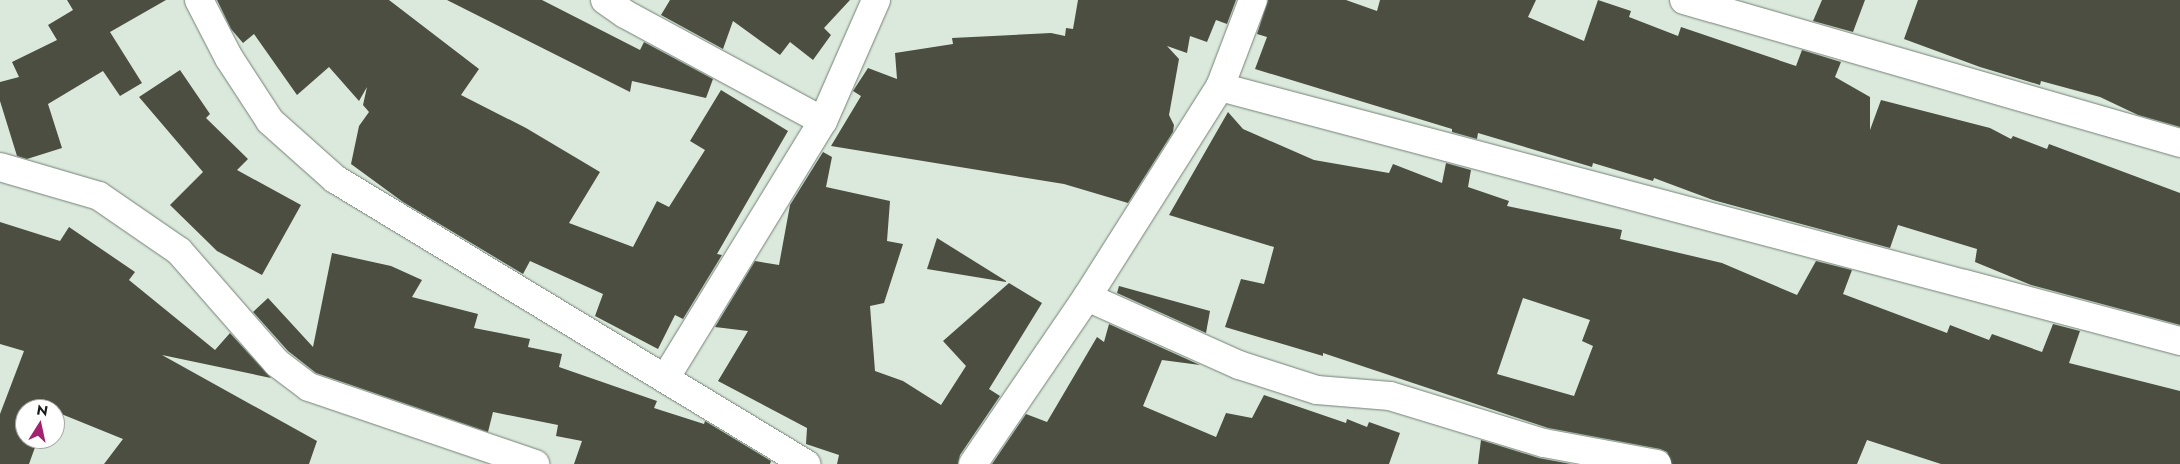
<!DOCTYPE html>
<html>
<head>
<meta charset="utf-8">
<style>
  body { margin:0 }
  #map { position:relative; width:2180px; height:464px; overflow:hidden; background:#dbe9dd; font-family:Jost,sans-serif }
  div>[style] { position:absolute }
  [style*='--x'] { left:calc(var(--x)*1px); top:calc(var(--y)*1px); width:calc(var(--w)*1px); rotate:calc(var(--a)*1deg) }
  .building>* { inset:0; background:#4b4e40 }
  .roads { filter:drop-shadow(0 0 1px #748075) drop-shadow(0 0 1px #748075) }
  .minor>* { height:28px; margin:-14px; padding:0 14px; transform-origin:14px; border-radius:14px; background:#fff }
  span { translate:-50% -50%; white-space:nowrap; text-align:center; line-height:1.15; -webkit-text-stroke:5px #fff; paint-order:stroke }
  .north { position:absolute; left:15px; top:399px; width:50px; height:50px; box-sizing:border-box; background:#fff; border:1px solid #a3a5a3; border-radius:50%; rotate:10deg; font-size:14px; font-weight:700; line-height:20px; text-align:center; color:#181d19 }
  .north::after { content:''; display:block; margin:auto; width:18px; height:22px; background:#a42170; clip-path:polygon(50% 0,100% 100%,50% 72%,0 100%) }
</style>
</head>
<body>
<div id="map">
  <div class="building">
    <i style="clip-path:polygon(67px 0,166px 0,110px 32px,142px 83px,120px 96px,103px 71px,48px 104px,62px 148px,27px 159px,17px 156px,0 101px,0 82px,19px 77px,12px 62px,57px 40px,48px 25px,73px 10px)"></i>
    <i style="clip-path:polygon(217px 0,389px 0,479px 69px,461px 95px,526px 128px,600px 172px,569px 223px,633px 247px,657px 201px,669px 207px,705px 150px,690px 141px,721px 90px,788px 131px,717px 254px,722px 255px,683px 319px,675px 315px,658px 349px,595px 316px,603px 294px,530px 261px,523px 274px,403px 202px,351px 164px,359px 126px,369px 112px,363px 105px,367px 87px,359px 101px,329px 67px,297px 95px,254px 34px,243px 43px,231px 29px)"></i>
    <i style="clip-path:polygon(447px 0,542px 0,640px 50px,644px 42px,713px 79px,706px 98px,632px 81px,630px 92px)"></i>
    <i style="clip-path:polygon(670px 0,850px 0,824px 28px,831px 35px,813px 60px,790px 42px,780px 55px,733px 21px,723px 49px,661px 15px)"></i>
    <i style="clip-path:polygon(1078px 0,1236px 0,1227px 24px,1216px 20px,1207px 42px,1190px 36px,1187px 53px,1167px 46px,1179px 59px,1169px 115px,1174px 125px,1173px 132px,1128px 203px,1064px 184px,831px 146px,861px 96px,853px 91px,868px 68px,897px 79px,895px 53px,953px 44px,952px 38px,1051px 33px,1065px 36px,1066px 28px,1073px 29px)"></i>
    <i style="clip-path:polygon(1268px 0,1346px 0,1377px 11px,1380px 0,1536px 0,1528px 17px,1584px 41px,1598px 0,1631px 11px,1629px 17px,1678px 36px,1681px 27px,1796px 66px,1802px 50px,1841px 62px,1835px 77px,1870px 97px,1870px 130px,1881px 100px,1990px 128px,2011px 139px,2013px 136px,2047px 149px,2049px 144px,2180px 193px,2180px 325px,2031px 285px,1975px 262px,1977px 249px,1898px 225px,1890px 248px,1713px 200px,1654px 178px,1653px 181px,1593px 163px,1592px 167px,1478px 133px,1477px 139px,1452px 132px,1452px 129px,1255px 69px,1267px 37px,1257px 34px)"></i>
    <i style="clip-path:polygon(1822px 0,1865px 0,1853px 32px,1813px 21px)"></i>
    <i style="clip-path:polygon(1918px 0,2180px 0,2180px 127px,2138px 115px,2100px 97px,2041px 81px,2040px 85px,1980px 67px,1904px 39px)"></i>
    <i style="clip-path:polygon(180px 70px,210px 114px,206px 118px,248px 159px,237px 170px,301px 205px,262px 275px,217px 251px,170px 205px,203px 172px,139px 97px)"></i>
    <i style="clip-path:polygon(evenodd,1228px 112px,1243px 129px,1314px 160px,1389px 173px,1393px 164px,1442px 183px,1446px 163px,1471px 170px,1468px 187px,1509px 201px,1507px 206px,1622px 230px,1620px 239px,1722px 263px,1797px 295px,1816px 261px,1852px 270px,1843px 294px,1947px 333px,1950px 325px,1989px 340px,1992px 334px,2042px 352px,2053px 324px,2080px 331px,2069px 363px,2180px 391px,2180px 464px,1941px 464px,1867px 440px,1857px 464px,1672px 464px,1667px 452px,1660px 449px,1548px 428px,1323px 353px,1323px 356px,1225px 327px,1241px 279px,1264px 284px,1274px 247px,1169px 215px,1228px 112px,1523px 298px,1590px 320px,1582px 341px,1593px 346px,1574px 396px,1497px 374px,1523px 298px)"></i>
    <i style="clip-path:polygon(823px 152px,832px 157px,826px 187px,890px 201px,887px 241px,903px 244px,884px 303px,870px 306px,875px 371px,903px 381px,941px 405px,966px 366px,943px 341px,1009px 283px,1042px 303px,989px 389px,1000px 396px,960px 455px,958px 464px,837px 464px,839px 455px,806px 444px,807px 428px,718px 381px,748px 331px,715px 327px,755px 261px,779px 265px,790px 205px)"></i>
    <i style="clip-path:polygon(0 222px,60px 241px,69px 227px,135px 272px,129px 280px,215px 350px,230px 333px,271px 378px,162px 355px,317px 441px,309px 464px,104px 464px,123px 439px,49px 409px,25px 409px,25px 439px,38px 439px,29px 464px,0 464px,0 414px,24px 351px,0 344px)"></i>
    <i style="clip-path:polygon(937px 238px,1006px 281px,1006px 282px,927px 269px)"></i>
    <i style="clip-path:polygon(332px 253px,391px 266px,422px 280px,412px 297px,478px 314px,474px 328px,530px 339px,528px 347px,562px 354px,559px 367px,657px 401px,654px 408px,704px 424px,705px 421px,771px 461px,770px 464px,574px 464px,582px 441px,556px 436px,558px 425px,493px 412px,488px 432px,316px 373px,288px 351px,253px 312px,268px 298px,313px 347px)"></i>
    <i style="clip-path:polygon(1119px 286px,1210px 311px,1206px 333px,1117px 293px)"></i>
    <i style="clip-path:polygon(1109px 324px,1200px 365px,1162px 360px,1143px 406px,1216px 437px,1226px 413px,1252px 418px,1264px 395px,1346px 423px,1347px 419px,1367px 427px,1369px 422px,1400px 433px,1389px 464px,992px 464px,1026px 414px,1047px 422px,1097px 337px,1104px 342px)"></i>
    <i style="clip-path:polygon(1481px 440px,1539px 458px,1571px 464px,1478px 464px)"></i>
  </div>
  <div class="roads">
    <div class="minor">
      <i style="--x:199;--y:0;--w:65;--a:62.7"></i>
      <i style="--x:229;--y:58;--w:75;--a:56.9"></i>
      <i style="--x:270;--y:121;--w:87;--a:41.7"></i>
      <i style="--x:335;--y:179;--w:551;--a:31.18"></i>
      <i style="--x:605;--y:0;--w:24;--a:35"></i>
      <i style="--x:625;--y:14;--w:225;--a:28.4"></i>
      <i style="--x:1684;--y:0;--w:516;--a:16.08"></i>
      <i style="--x:1220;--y:87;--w:993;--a:14.82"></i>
      <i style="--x:0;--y:167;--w:103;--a:16.3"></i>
      <i style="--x:99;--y:196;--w:97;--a:34.5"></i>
      <i style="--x:179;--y:251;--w:149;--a:48.8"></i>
      <i style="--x:277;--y:363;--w:40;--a:37"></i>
      <i style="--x:309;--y:387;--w:239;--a:18.8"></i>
      <i style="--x:1087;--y:297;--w:167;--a:24.1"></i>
      <i style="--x:1239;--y:365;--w:82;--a:17.8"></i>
      <i style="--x:1317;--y:390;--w:73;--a:4.7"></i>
      <i style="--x:1390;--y:396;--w:161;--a:17"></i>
      <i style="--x:1544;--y:443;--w:115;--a:10.5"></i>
      <i style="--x:666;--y:377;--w:300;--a:-58.5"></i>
      <i style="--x:823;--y:121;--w:132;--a:-66.3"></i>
      <i style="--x:973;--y:464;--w:202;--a:-55.7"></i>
      <i style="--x:1087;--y:297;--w:249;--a:-57.7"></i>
      <i style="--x:1220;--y:87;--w:93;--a:-69.2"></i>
    </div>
  </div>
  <div class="north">N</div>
</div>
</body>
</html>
